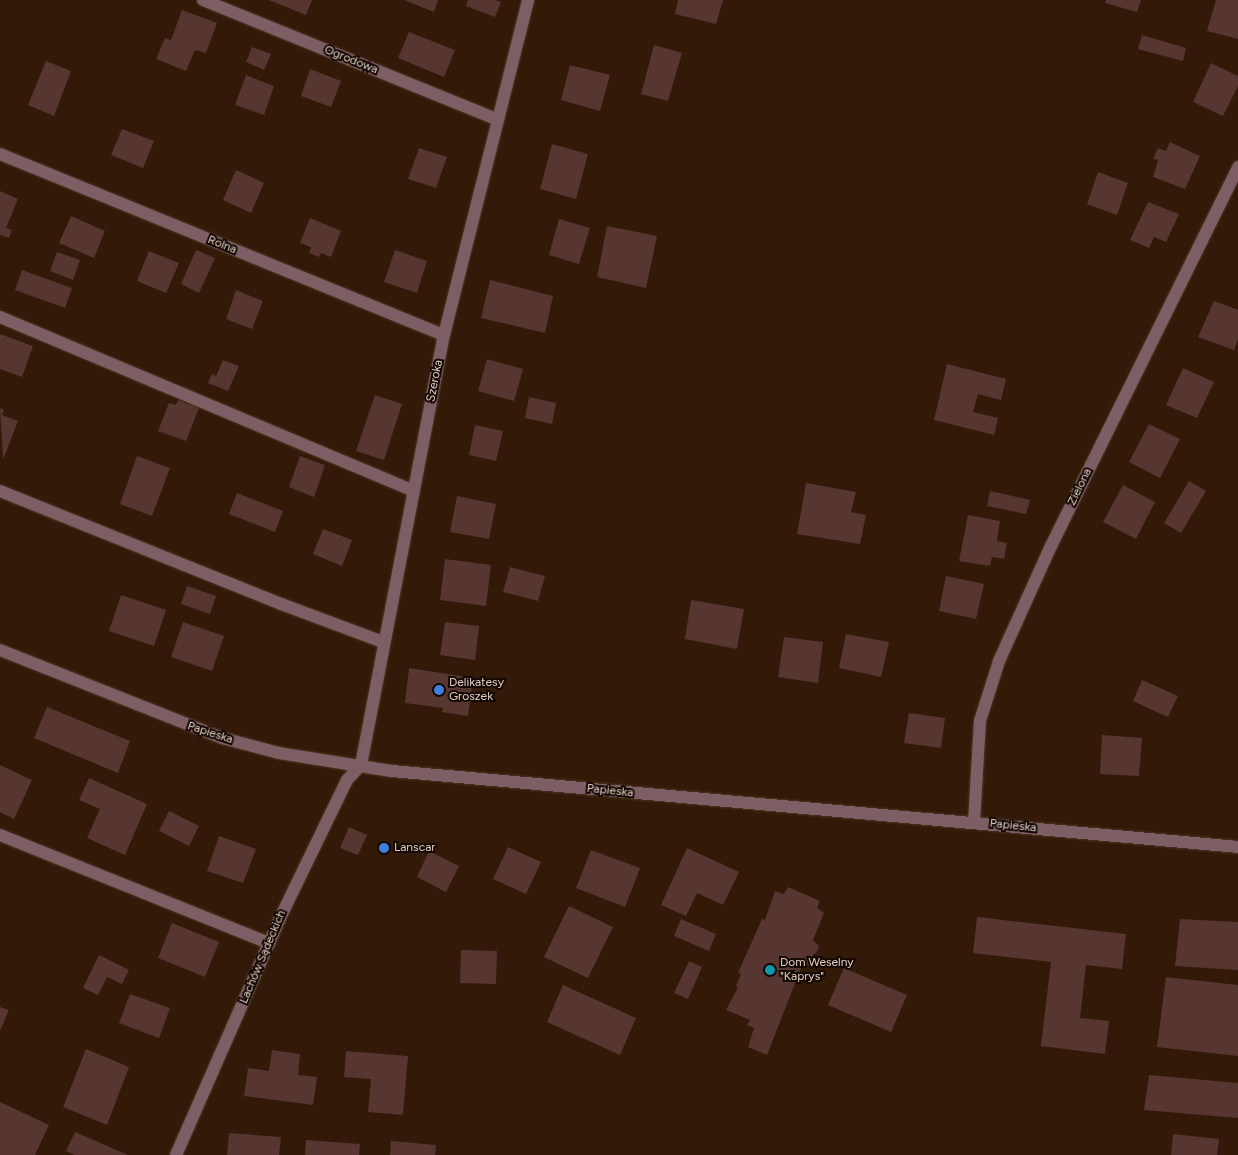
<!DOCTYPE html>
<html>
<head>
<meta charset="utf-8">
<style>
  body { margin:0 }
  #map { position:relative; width:1238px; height:1155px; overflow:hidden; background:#331a08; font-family:Figtree,sans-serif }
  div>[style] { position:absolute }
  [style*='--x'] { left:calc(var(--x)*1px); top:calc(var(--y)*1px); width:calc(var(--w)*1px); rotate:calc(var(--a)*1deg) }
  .building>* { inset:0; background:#573531 }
  .roads { filter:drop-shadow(0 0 1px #4f3726) drop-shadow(0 0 1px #4f3726) }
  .minor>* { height:12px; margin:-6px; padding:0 6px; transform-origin:6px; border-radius:6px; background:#7d5e64 }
  .dots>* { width:14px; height:14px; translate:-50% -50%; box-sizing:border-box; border:2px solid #130803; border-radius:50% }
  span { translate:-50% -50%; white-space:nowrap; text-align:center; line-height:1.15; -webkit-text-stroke:4px #130803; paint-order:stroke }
  .street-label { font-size:12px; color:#e0cec4 }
  .poi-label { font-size:12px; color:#e0cec4 }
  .left { translate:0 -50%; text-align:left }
</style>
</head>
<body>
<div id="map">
  <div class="building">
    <i style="clip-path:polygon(269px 0,312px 0,306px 15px)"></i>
    <i style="clip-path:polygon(404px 0,438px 0,434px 12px)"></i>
    <i style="clip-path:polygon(468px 0,495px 0,501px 2px,495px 17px,466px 6px)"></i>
    <i style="clip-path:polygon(678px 0,723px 0,716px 24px,675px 14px)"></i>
    <i style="clip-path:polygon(1106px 0,1141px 0,1137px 12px,1105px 3px)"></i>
    <i style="clip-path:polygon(1216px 0,1238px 0,1238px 39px,1207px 31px)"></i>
    <i style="clip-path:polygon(182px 10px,217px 23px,206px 53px,195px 50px,186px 71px,156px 59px,165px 38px,171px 40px)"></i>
    <i style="clip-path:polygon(409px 32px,455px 50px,444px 77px,398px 58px)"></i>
    <i style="clip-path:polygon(1142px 35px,1186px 48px,1183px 61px,1138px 49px)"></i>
    <i style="clip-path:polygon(654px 45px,682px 53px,668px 101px,641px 94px)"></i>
    <i style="clip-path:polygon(252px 47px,271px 54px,264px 70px,246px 62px)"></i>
    <i style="clip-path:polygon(46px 61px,71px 71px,54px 116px,28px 105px)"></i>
    <i style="clip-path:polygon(1211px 63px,1238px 76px,1238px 86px,1223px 116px,1193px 102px)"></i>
    <i style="clip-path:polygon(570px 65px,610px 75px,600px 111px,561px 100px)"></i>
    <i style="clip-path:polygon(310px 69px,341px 81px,331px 107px,301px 96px)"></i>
    <i style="clip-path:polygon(246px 75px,274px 86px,264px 115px,235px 105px)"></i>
    <i style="clip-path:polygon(122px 129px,154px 141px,143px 168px,111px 155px)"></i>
    <i style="clip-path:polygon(1170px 142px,1200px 156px,1185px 189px,1153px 177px,1158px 160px,1153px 159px,1158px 148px,1166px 151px)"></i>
    <i style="clip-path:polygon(552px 144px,588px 154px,576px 199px,540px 189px)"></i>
    <i style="clip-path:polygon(419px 148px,447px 157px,436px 188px,408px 179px)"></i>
    <i style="clip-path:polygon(236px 170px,264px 183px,251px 213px,223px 200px)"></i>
    <i style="clip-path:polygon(1098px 172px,1128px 183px,1117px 215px,1087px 204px)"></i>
    <i style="clip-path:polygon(0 191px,18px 199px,6px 228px,12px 230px,9px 238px,0 235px)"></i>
    <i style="clip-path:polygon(1148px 202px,1179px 214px,1166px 242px,1154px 237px,1149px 248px,1130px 240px)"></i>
    <i style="clip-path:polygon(71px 216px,105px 231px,94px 258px,59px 243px)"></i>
    <i style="clip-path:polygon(310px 218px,341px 231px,331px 257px,321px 253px,319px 257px,309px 253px,311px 247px,300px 243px)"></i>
    <i style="clip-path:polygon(559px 219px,590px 228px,579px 264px,549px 255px)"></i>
    <i style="clip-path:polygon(607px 226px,657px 236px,646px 288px,597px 277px)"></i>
    <i style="clip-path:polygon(196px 250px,215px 258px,199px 293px,181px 284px)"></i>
    <i style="clip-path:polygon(395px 250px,427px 261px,417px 293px,384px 282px)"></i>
    <i style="clip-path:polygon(149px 251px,179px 263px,166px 293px,137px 281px)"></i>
    <i style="clip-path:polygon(57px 252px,80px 260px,73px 280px,50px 271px)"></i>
    <i style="clip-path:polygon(22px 270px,72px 288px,65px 308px,15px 290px)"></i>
    <i style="clip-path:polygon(490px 280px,553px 296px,545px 333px,481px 318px)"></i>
    <i style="clip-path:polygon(236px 290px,263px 301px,252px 329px,226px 319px)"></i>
    <i style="clip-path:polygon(1214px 301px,1238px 310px,1238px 339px,1234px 350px,1198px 337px)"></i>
    <i style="clip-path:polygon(0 334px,33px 346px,22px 377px,0 369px)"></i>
    <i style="clip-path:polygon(487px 359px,523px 369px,514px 401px,478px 391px)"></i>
    <i style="clip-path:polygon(223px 360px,239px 366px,228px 391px,208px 383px,212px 374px,216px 376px)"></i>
    <i style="clip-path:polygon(947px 364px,1006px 379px,1001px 400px,978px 394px,973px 412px,998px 418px,994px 435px,934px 420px)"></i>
    <i style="clip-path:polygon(1183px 368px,1214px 382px,1197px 418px,1166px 405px)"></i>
    <i style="clip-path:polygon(375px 395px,402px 404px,384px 460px,356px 451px)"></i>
    <i style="clip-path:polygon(529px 397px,556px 403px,552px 424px,525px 418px)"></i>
    <i style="clip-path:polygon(178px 400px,199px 408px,186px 441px,158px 431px,169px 403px,176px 405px)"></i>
    <i style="clip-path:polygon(0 408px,4px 410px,2px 415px,18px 421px,3px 460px)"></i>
    <i style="clip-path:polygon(1149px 424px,1180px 439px,1160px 478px,1129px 462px)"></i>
    <i style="clip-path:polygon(475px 425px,503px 431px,496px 461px,469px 455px)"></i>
    <i style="clip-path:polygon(137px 456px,170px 468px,152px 516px,120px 504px)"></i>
    <i style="clip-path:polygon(300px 456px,325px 465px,314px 497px,289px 487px)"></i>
    <i style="clip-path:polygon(1189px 481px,1206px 491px,1181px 533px,1164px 523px)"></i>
    <i style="clip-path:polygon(806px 483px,856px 492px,851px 512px,866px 515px,860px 544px,797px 534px)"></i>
    <i style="clip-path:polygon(1123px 485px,1155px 502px,1136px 539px,1103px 522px)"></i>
    <i style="clip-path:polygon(990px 491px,1030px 500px,1026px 514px,987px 506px)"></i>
    <i style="clip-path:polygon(237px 493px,283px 511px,275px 532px,229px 514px)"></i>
    <i style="clip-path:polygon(457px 496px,496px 504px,489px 539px,450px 532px)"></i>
    <i style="clip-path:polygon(968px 515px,1000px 521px,997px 541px,1007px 543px,1004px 559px,992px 557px,990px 566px,959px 561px)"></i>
    <i style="clip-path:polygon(323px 529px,352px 540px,342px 566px,313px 554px)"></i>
    <i style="clip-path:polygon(445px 559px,491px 565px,486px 606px,440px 600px)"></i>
    <i style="clip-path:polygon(510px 567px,545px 576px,538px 601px,503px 592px)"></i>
    <i style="clip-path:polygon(946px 576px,984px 584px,976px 619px,939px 611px)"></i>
    <i style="clip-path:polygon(187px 586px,216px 596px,210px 614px,181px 604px)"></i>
    <i style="clip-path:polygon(121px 595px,166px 610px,154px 646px,109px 631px)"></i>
    <i style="clip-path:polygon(691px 600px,744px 609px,737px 649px,685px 639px)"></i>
    <i style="clip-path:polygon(183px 622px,224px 636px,212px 671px,171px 657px)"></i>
    <i style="clip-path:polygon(445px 622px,479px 626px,475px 660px,440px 655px)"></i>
    <i style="clip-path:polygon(846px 634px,889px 642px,881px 677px,839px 668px)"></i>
    <i style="clip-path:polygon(784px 637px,823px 642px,818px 683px,778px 677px)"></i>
    <i style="clip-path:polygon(409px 668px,473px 678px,468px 716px,442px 712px,443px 708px,405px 703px)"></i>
    <i style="clip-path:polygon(1142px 680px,1178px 696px,1168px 717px,1133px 701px)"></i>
    <i style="clip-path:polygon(47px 707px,130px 741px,118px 773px,34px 738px)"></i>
    <i style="clip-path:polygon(909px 713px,945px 718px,941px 748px,904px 743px)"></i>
    <i style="clip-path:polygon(1102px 735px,1142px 738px,1139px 776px,1100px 774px)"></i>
    <i style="clip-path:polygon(0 765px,32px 780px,14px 819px,0 812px)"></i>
    <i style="clip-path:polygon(89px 778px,147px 804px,125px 855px,87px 838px,100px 809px,79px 800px)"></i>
    <i style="clip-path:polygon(169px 811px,199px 826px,189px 846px,159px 831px)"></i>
    <i style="clip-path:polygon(349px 827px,367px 835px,358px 855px,340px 848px)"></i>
    <i style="clip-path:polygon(219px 836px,256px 849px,243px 883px,207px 871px)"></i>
    <i style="clip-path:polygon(508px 847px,541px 862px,526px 894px,493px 879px)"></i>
    <i style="clip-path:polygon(687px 848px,739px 872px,723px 905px,697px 893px,686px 916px,661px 905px)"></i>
    <i style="clip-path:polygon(591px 850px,640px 868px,625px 907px,576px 888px)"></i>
    <i style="clip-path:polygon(429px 851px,459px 866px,446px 892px,417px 877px)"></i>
    <i style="clip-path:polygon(788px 887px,820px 901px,817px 908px,824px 913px,813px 940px,819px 946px,810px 966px,803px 963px,767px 1055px,748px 1047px,754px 1028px,747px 1025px,750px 1020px,726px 1010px,738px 987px,736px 986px,741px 974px,738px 973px,762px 919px,765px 920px,775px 891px,784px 894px)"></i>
    <i style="clip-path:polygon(569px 906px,613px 927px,588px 978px,544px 957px)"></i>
    <i style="clip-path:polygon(977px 917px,1126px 934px,1122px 969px,1086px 965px,1080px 1018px,1109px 1021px,1105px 1054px,1041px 1046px,1051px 962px,973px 953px)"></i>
    <i style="clip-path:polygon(681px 919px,716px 934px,709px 951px,674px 936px)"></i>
    <i style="clip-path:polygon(1180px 919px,1238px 922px,1238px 970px,1175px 966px)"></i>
    <i style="clip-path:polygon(172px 923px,219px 942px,205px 977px,158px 958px)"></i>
    <i style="clip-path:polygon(461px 950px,497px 951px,496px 984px,460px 983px)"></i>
    <i style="clip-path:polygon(99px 955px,129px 970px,122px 984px,107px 977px,98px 995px,83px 988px)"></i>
    <i style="clip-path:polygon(689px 961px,702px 967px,688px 999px,674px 993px)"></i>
    <i style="clip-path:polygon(844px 968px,907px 995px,891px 1032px,828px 1005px)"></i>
    <i style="clip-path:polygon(1166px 977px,1238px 985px,1238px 1056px,1157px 1047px)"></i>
    <i style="clip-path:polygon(563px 985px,636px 1018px,620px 1055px,547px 1022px)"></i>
    <i style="clip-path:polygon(130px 994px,170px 1008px,159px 1038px,119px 1023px)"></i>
    <i style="clip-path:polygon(0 1007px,9px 1010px,0 1031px)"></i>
    <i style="clip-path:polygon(86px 1049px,129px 1067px,107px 1125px,63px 1107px)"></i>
    <i style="clip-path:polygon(272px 1050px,300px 1054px,298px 1075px,317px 1077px,313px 1105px,244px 1096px,248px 1068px,269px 1071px)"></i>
    <i style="clip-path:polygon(346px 1051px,408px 1056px,403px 1115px,368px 1112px,371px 1079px,344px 1077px)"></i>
    <i style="clip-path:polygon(1149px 1075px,1238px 1083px,1238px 1118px,1144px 1110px)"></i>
    <i style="clip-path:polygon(0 1102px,49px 1125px,35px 1155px,0 1155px)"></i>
    <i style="clip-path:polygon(75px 1132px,128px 1155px,75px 1155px,66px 1151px)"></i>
    <i style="clip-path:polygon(229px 1133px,281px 1137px,279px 1155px,227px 1155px)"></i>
    <i style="clip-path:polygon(1173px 1134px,1219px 1139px,1217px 1155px,1171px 1155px)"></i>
    <i style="clip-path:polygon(306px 1140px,360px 1144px,359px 1155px,305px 1155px)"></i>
    <i style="clip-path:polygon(391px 1141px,436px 1145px,435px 1155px,390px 1155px)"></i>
  </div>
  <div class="roads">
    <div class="minor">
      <i style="--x:203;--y:0;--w:318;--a:22.1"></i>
      <i style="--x:0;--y:154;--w:479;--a:22.2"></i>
      <i style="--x:0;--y:317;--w:449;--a:22.8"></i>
      <i style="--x:0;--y:491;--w:303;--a:21.9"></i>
      <i style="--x:281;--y:604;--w:109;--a:20.4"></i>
      <i style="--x:0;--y:650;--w:239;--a:21.6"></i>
      <i style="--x:222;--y:738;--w:59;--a:14.7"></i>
      <i style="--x:279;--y:753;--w:114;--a:9.1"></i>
      <i style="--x:392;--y:771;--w:849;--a:5.13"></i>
      <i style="--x:974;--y:822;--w:101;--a:-86.6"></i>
      <i style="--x:980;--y:721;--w:63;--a:-72.4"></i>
      <i style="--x:999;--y:661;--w:126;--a:-65.7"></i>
      <i style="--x:1051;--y:546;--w:423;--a:-63.7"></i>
      <i style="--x:0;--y:835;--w:290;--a:21.9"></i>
      <i style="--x:176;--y:1155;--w:259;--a:-66.3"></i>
      <i style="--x:280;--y:918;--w:153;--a:-64.1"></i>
      <i style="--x:347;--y:780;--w:21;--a:-47"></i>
      <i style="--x:361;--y:765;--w:438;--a:-79.1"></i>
      <i style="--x:444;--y:335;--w:345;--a:-75.9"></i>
    </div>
  </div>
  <div class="dots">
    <i style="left:439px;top:690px;background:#3f7fe0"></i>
    <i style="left:384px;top:848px;background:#3f7fe0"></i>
    <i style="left:770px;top:970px;background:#0f9aa8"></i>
  </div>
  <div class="street-label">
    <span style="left:351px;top:60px;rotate:22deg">Ogrodowa</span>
    <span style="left:222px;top:245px;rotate:22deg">Rolna</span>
    <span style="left:435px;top:381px;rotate:-79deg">Szeroka</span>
    <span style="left:1080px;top:487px;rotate:-64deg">Zielona</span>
    <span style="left:210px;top:733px;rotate:18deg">Papieska</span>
    <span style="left:610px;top:791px;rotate:6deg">Papieska</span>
    <span style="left:1013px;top:826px;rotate:6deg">Papieska</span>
    <span style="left:263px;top:957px;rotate:-67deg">Lachów Sądeckich</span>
  </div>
  <div class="poi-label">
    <span class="left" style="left:449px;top:690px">Delikatesy<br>Groszek</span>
    <span class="left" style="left:394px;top:848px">Lanscar</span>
    <span class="left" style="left:780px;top:970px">Dom Weselny<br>"Kaprys"</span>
  </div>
</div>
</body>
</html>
